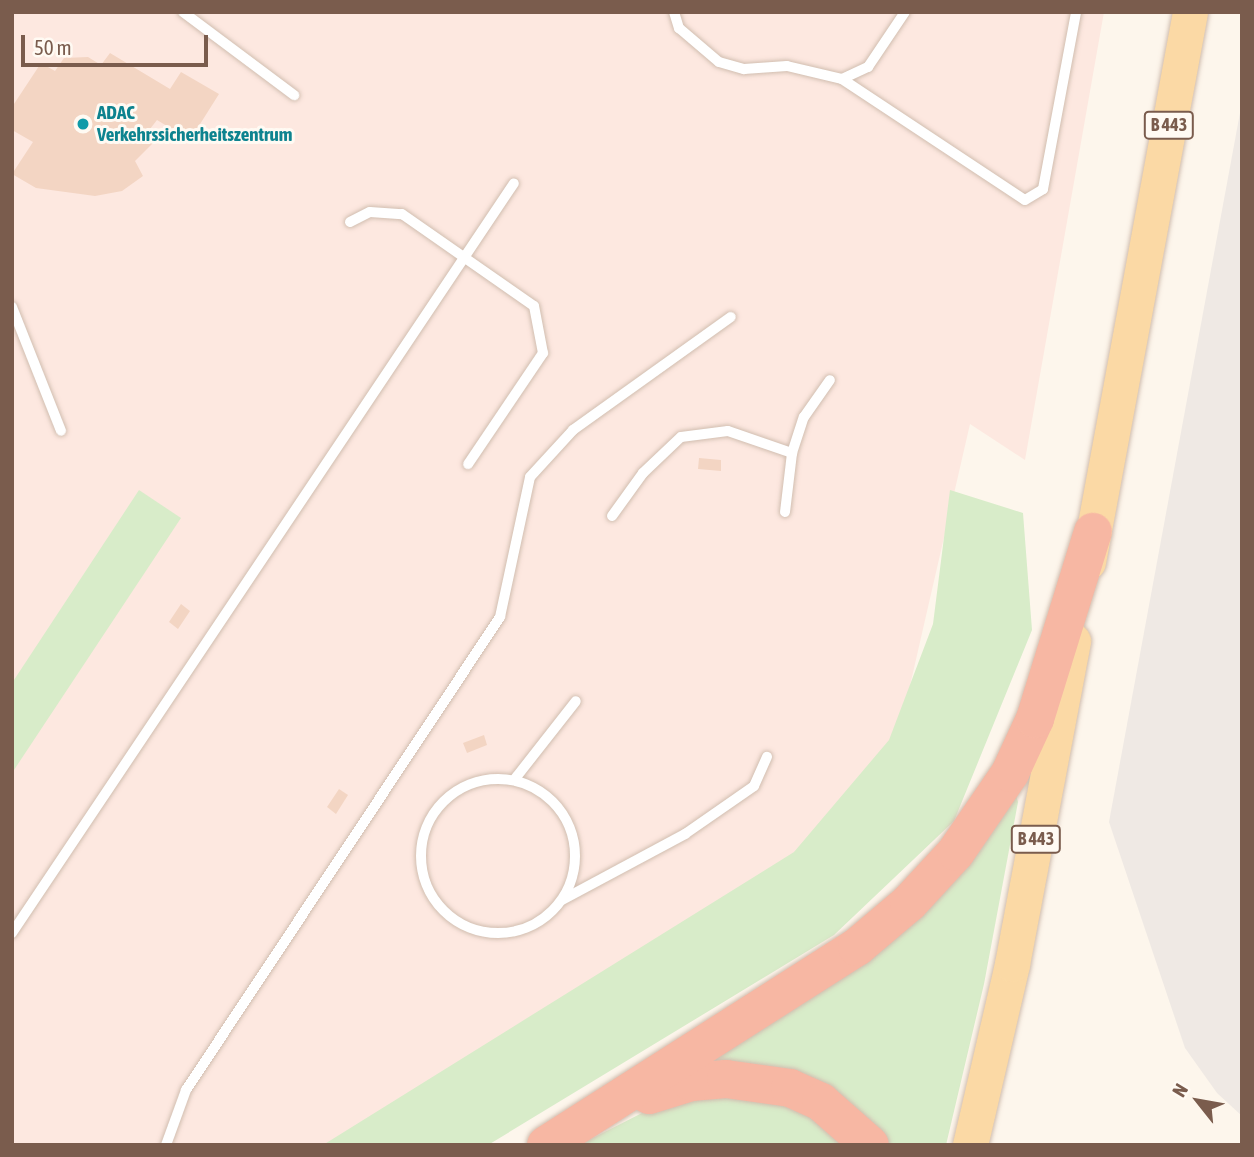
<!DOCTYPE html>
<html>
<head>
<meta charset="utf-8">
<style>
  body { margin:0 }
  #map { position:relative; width:1254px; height:1157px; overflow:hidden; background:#fdf6ec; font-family:"Asap Condensed",sans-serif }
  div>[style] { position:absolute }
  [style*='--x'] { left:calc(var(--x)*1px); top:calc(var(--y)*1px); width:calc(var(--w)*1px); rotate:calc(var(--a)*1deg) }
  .commercial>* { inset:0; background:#fde8e0 }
  .industrial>* { inset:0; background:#efe9e4 }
  .green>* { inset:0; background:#d8ecc9 }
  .building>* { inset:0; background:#f3d5c3 }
  .roads { filter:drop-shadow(0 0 2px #d1beb0) drop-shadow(0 0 2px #d1beb0) }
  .lane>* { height:10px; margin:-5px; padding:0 5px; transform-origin:5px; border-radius:5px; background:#fff }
  .lane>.ring { margin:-5px; padding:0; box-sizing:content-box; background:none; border:10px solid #fff; border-radius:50% }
  .primary>* { height:35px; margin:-17.5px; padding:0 17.5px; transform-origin:17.5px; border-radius:17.5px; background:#fbd9a5 }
  .highway>* { height:38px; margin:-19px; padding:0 19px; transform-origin:19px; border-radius:19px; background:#f7b7a3 }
  .dots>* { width:19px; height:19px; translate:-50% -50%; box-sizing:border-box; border:4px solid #fffaf3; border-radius:50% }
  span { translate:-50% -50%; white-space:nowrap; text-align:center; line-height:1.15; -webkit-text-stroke:6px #fffaf3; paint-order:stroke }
  .shield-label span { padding:2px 5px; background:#fffaf3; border:2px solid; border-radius:5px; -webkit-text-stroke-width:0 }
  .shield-label { font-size:18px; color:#7a5c4d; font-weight:700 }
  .culture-label { font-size:19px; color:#0d838f; font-weight:700 }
  .left { translate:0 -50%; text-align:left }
  .frame { position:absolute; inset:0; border:14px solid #7a5c4d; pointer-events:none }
  .north { position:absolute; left:1163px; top:1066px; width:70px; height:70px; -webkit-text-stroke:5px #fffaf3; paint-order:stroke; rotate:301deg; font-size:19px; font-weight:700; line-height:28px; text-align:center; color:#7a5c4d }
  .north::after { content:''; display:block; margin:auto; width:24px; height:32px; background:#7a5c4d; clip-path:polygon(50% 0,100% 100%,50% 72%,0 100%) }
  .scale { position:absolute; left:21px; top:35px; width:187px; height:32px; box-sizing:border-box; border:4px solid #7a5c4d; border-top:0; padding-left:9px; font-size:21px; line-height:24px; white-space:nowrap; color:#7a5c4d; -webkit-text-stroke:5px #fffaf3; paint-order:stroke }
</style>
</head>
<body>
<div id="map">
  <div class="commercial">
    <i style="clip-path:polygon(12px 12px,1104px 12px,1025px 460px,970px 424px,898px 738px,807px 864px,343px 1145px,12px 1145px)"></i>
  </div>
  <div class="industrial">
    <i style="clip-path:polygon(1242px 102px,1242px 1116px,1217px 1093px,1185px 1048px,1109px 822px)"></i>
  </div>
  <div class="green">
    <i style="clip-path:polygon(139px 490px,181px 518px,12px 773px,12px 683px)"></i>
    <i style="clip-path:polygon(950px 490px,1023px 513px,1032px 630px,954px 821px,834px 935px,488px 1145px,323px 1145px,794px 852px,889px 740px,933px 624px)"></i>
    <i style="clip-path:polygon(1010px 773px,1018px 802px,984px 984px,946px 1145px,870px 1145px,820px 1102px,649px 1095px,857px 947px)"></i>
    <i style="clip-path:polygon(705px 1093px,761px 1095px,819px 1120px,848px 1145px,579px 1145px,646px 1111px)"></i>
  </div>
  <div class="building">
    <i style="clip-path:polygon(110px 53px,170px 89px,181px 72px,219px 94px,190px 140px,157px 120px,150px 129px,160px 136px,135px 161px,143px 176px,122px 191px,95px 196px,36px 188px,12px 174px,33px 142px,12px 130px,12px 107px,41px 63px,55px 71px,64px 58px,88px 57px,101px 65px)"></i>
    <i style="clip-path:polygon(699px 458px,721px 460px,721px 471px,698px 469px)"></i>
    <i style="clip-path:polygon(181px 604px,190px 611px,178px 629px,169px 622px)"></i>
    <i style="clip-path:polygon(484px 735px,487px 745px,467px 753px,463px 743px)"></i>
    <i style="clip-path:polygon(339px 789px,348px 795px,336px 814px,327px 807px)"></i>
  </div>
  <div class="roads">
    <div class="lane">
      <i style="--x:183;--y:12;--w:139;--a:36.8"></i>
      <i style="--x:674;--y:12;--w:17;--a:73"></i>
      <i style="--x:679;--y:28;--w:52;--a:40.4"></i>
      <i style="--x:719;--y:62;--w:26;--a:16"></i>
      <i style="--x:744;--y:69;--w:43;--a:-4"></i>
      <i style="--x:787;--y:66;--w:57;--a:13.3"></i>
      <i style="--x:842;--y:79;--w:219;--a:33.5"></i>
      <i style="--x:1025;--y:200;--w:21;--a:-31"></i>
      <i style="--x:1043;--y:189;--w:180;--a:-79.4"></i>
      <i style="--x:842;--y:79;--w:29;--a:-25"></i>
      <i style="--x:868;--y:67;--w:66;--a:-56.1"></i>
      <i style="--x:350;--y:222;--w:22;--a:-27"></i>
      <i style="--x:370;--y:212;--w:32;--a:4"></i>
      <i style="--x:402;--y:214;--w:161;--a:34.9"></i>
      <i style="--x:534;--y:306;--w:48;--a:79.2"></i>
      <i style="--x:543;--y:353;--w:134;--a:124"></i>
      <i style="--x:12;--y:307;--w:133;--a:68.4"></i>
      <i style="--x:785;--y:512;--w:59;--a:-83.2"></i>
      <i style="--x:792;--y:453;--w:38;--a:-72"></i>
      <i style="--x:804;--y:417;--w:45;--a:-54.9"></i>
      <i style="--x:612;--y:516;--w:53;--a:-54.2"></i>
      <i style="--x:643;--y:473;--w:52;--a:-43.5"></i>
      <i style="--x:681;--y:437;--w:47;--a:-7.3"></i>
      <i style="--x:728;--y:431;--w:68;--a:19"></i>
      <i class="ring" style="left:421px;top:779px;width:144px;height:144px"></i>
      <i style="--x:514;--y:780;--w:100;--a:-51.9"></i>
      <i style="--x:562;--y:900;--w:140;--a:-28.2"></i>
      <i style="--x:685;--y:834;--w:84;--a:-34.8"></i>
      <i style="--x:754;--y:786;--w:32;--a:-66"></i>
      <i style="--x:12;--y:933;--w:902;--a:-56.2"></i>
      <i style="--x:166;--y:1145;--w:59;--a:-70"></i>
      <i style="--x:186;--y:1090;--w:568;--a:-56.42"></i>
      <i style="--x:500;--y:617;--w:143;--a:-77.9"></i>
      <i style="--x:530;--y:477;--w:64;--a:-47.5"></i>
      <i style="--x:573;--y:430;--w:194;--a:-35.6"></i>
    </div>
    <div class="primary">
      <i style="--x:1088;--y:562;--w:559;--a:-79.49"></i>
      <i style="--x:970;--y:1145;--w:186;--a:-76.9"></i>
      <i style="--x:1012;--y:964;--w:329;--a:-79.3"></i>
    </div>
    <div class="highway">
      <i style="--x:649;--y:1095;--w:44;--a:-17.2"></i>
      <i style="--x:691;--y:1082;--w:35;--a:-5"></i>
      <i style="--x:726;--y:1079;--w:65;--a:8"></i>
      <i style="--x:790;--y:1088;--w:34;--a:24"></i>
      <i style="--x:821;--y:1102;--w:65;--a:41.3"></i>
      <i style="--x:546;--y:1145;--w:369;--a:-32.5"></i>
      <i style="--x:857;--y:947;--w:68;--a:-40.2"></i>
      <i style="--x:909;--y:903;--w:69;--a:-47.3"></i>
      <i style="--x:956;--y:852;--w:96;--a:-55.6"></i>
      <i style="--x:1010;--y:773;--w:60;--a:-65.2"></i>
      <i style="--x:1035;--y:719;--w:196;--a:-72.8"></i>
    </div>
  </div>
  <div class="dots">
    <i style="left:83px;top:124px;background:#0f9aa8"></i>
  </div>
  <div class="shield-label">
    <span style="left:1169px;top:125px">B 443</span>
    <span style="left:1036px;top:839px">B 443</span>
  </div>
  <div class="culture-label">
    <span class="left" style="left:97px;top:124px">ADAC<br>Verkehrssicherheitszentrum</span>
  </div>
  <div class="frame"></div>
  <div class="north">N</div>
  <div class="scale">50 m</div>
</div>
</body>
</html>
